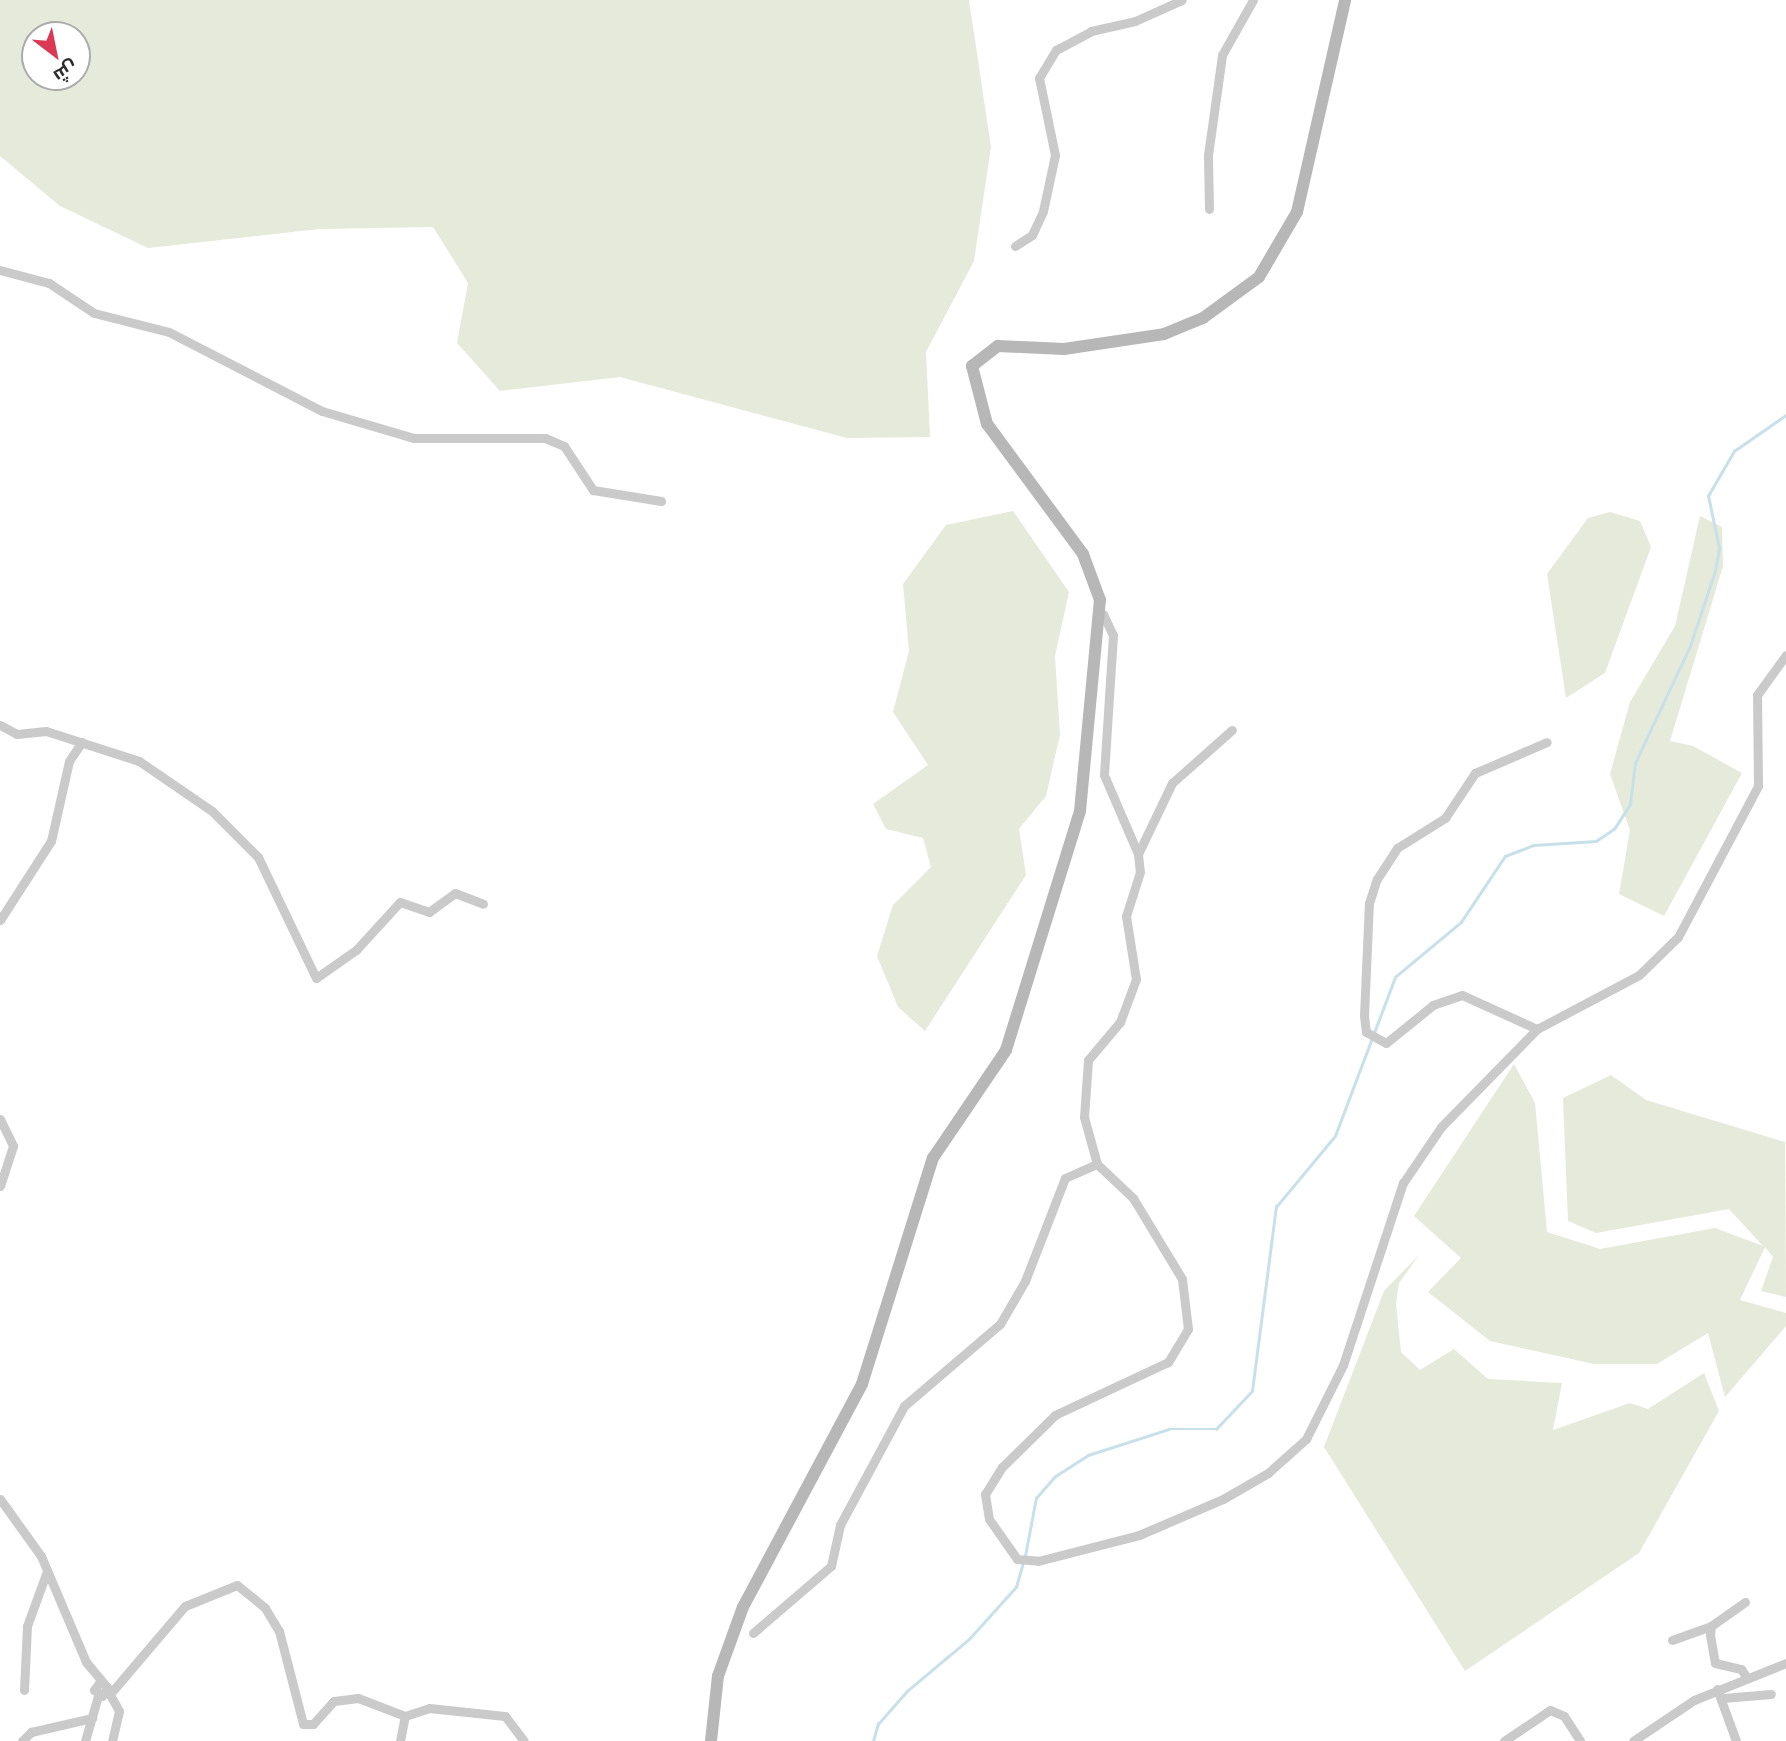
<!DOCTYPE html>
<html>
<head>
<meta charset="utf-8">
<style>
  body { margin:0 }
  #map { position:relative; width:1786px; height:1741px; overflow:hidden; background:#fff; font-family:Barlow,Cairo,sans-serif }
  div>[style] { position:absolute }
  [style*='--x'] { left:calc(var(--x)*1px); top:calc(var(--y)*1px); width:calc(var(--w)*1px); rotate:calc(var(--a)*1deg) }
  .green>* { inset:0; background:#e5eadb }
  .stream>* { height:2.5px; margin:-1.25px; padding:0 1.25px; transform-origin:1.25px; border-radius:1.25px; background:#c8e0e9 }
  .street>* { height:9px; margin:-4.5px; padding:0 4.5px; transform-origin:4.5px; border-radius:4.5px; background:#cacaca }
  .secondary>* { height:12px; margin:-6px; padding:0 6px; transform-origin:6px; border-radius:6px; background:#b7b7b7 }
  span { translate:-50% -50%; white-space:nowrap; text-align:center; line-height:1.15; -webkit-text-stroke:7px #fff; paint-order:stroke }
  .north { position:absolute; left:21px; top:21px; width:70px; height:70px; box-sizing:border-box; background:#fff; border:2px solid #ababab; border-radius:50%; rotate:148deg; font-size:19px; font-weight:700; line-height:28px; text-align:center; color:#2d2d2d }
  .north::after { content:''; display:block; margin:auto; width:24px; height:32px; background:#db3855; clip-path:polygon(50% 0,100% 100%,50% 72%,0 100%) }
</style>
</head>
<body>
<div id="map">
  <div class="green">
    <i style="clip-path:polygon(evenodd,0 0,969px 0,991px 147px,974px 261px,926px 352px,930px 437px,847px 438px,620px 377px,500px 391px,457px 343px,468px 283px,433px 227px,319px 229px,148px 248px,60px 206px,0 156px,0 0,35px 35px,77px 35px,77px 77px,35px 77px,35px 35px)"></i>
    <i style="clip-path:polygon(1013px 511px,1069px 592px,1055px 656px,1060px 735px,1046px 796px,1019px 829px,1026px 875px,925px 1031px,898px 1007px,877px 956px,893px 905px,931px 867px,923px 838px,886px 829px,873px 804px,928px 765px,893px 712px,909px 651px,903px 584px,946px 525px)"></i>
    <i style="clip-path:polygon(1610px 512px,1640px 521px,1651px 547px,1605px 673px,1566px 698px,1547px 574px,1588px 518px)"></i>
    <i style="clip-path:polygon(1700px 516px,1722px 527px,1723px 566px,1670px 741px,1693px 746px,1742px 773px,1664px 916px,1619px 894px,1630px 830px,1610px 774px,1630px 702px,1675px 626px)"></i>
    <i style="clip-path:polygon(1514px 1064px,1535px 1103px,1547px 1232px,1600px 1249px,1715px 1228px,1763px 1246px,1729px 1209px,1596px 1233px,1568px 1221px,1563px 1098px,1611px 1075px,1646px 1100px,1785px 1142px,1786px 1297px,1761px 1291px,1773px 1257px,1765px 1247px,1740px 1300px,1786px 1313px,1786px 1326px,1725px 1397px,1708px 1333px,1657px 1364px,1594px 1364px,1490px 1341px,1428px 1292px,1461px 1258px,1414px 1216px)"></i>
    <i style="clip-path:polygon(1419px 1255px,1399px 1283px,1396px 1304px,1401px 1352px,1420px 1370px,1454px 1349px,1488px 1379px,1562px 1383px,1553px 1430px,1630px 1403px,1648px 1409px,1704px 1373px,1719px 1411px,1639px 1553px,1465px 1671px,1324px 1447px,1384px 1291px)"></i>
  </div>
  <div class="stream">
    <i style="--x:1025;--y:1556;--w:59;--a:-79.3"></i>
    <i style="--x:1036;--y:1498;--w:28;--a:-49"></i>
    <i style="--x:1054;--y:1477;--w:40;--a:-32.9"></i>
    <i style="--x:1088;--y:1455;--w:85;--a:-17.8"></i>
    <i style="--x:1169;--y:1429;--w:47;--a:0"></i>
    <i style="--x:1216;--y:1429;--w:52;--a:-46.5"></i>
    <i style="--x:1252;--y:1391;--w:186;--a:-82.6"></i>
    <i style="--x:1276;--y:1207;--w:92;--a:-50.3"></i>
    <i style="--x:1335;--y:1136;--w:170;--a:-69.3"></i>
    <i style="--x:1395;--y:977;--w:86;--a:-39.8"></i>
    <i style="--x:1461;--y:922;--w:79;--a:-56.3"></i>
    <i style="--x:1505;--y:856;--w:31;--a:-21"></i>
    <i style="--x:1534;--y:845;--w:62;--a:-3.7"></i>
    <i style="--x:1596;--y:841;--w:22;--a:-34"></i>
    <i style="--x:1614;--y:829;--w:30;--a:-57"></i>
    <i style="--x:1630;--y:804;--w:41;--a:-83"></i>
    <i style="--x:1635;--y:763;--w:129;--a:-64.8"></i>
    <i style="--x:1690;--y:646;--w:79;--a:-71.6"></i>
    <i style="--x:1715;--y:571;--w:23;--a:-80"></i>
    <i style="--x:1719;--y:548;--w:53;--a:-101.9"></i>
    <i style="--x:1708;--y:496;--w:52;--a:-60"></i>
    <i style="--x:1734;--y:451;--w:63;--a:-34.7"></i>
    <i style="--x:873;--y:1741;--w:18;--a:-74"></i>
    <i style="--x:878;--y:1724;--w:44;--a:-48.7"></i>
    <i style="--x:907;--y:1691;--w:81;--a:-40"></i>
    <i style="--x:969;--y:1639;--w:70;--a:-47.9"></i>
    <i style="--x:1016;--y:1587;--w:25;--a:-74"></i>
  </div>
  <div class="street">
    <i style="--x:1209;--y:209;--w:54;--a:-91.1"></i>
    <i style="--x:1208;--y:155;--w:101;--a:-82"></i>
    <i style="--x:1222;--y:55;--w:63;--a:-60.6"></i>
    <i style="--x:1015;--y:246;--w:20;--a:-33"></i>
    <i style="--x:1032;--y:235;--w:26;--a:-65"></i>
    <i style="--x:1043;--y:211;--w:57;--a:-77.9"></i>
    <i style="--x:1055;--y:155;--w:79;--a:-101.7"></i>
    <i style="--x:1039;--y:78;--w:33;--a:-59"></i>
    <i style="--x:1056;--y:50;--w:40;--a:-28"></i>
    <i style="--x:1091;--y:31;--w:45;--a:-12.8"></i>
    <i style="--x:1135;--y:21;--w:51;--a:-24.1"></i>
    <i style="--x:0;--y:270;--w:51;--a:14.9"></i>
    <i style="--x:49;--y:283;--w:54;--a:33.7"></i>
    <i style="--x:94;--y:313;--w:77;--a:14.2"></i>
    <i style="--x:169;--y:332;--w:172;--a:27.3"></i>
    <i style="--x:322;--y:411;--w:96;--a:16.4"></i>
    <i style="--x:414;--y:438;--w:131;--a:0"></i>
    <i style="--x:545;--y:438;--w:21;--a:23"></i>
    <i style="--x:564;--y:446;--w:53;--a:56.6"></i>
    <i style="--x:593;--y:490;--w:69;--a:9.2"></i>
    <i style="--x:1103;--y:614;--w:23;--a:65"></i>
    <i style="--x:1113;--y:635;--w:140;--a:93.7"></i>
    <i style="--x:1104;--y:775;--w:86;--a:66.7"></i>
    <i style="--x:1138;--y:854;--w:18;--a:84"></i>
    <i style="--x:1140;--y:872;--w:46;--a:107.7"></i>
    <i style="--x:1126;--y:916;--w:64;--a:81"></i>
    <i style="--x:1136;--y:979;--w:46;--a:110.4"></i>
    <i style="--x:1120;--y:1022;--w:50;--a:130.1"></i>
    <i style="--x:1088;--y:1060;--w:57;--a:94"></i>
    <i style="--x:1084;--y:1117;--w:49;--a:74.5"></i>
    <i style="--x:1097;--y:1164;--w:50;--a:43.4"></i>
    <i style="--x:1133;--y:1198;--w:95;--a:58.8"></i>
    <i style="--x:1182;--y:1279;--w:50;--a:83.2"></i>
    <i style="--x:1188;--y:1329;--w:39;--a:121"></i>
    <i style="--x:1168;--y:1362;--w:125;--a:154.9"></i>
    <i style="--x:1055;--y:1415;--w:74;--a:135.5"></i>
    <i style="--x:1002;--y:1467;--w:32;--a:122"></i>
    <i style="--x:985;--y:1494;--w:25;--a:81"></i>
    <i style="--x:989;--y:1519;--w:49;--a:55"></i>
    <i style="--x:1017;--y:1559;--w:21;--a:5"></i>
    <i style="--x:1038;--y:1561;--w:104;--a:-14.4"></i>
    <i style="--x:1139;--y:1535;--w:91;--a:-23.2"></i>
    <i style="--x:1223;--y:1499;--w:52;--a:-30"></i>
    <i style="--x:1268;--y:1473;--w:51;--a:-41.8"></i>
    <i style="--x:1306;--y:1439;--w:83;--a:-63.4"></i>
    <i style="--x:1343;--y:1365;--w:192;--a:-71.8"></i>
    <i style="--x:1403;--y:1183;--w:68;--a:-55.8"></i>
    <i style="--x:1441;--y:1127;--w:137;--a:-45.6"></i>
    <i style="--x:1537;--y:1029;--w:115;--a:-27.9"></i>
    <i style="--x:1639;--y:975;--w:54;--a:-44.3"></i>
    <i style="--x:1678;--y:937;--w:171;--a:-62.1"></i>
    <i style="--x:1758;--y:786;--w:91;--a:-90.6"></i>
    <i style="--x:1757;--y:695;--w:49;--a:-54.1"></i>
    <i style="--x:0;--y:725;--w:19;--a:28"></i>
    <i style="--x:17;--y:734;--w:29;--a:-6"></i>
    <i style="--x:46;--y:731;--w:98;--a:17.9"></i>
    <i style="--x:139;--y:761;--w:88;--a:34.4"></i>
    <i style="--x:212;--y:811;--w:65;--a:45"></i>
    <i style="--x:258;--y:857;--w:134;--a:64.4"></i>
    <i style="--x:316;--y:978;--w:49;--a:-35"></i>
    <i style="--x:356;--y:950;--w:65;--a:-47.5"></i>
    <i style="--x:400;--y:902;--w:31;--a:19"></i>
    <i style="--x:429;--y:912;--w:32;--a:-36"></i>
    <i style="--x:455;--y:893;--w:30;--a:21"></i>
    <i style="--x:1138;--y:854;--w:79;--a:-64.4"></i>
    <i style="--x:1172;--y:783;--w:80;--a:-41.5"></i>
    <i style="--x:0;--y:920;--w:94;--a:-57.2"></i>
    <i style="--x:51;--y:841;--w:82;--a:-77.3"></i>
    <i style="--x:69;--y:761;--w:23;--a:-56"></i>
    <i style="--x:1537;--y:1029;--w:82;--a:-155.6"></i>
    <i style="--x:1462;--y:995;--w:31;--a:161"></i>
    <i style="--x:1433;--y:1005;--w:60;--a:141"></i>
    <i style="--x:1386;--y:1043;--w:23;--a:-151"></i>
    <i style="--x:1366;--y:1032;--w:16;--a:-97"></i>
    <i style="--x:1364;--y:1016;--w:113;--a:-87.5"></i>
    <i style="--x:1369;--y:903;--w:25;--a:-72"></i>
    <i style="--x:1377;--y:879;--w:37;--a:-57"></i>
    <i style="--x:1397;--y:848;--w:57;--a:-32"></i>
    <i style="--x:1445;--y:818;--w:54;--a:-56.3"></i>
    <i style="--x:1475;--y:773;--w:78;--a:-23.3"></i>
    <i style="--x:0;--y:1119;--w:30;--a:64"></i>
    <i style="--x:13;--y:1146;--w:42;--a:108"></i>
    <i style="--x:0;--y:1499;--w:70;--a:54.3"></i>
    <i style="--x:41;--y:1556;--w:115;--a:67"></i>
    <i style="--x:86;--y:1662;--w:33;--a:50"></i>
    <i style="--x:107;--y:1687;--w:10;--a:119"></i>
    <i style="--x:102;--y:1696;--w:10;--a:-143"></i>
    <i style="--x:94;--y:1690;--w:9;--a:-54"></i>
    <i style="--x:1745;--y:1602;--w:42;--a:144.8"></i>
    <i style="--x:1711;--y:1626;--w:9;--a:96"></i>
    <i style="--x:1710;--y:1635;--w:28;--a:80"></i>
    <i style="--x:1715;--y:1663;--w:27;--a:13"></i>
    <i style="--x:1741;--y:1669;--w:11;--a:56"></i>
    <i style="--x:753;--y:1633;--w:103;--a:-40.7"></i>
    <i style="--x:831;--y:1566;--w:42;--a:-77.6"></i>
    <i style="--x:840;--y:1525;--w:135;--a:-61.7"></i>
    <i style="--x:904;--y:1406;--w:126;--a:-40.5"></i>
    <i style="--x:1000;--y:1324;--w:50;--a:-59.8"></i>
    <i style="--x:1025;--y:1281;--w:110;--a:-68.8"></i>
    <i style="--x:1065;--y:1178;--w:35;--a:-24"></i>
    <i style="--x:1672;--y:1640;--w:41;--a:-19.7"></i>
    <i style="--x:1717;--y:1689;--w:55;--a:69.9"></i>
    <i style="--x:24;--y:1690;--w:64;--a:-87.3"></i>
    <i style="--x:27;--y:1626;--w:59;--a:-70"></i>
    <i style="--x:108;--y:1691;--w:23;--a:61"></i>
    <i style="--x:119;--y:1711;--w:31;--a:103"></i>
    <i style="--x:110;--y:1694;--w:116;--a:-49.6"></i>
    <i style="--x:185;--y:1606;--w:56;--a:-22"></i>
    <i style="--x:237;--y:1585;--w:36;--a:39"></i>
    <i style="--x:265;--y:1608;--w:27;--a:59"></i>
    <i style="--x:279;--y:1631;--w:96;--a:75.5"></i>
    <i style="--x:303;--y:1724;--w:10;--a:0"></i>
    <i style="--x:313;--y:1724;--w:31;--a:-48"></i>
    <i style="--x:334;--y:1701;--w:24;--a:-7"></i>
    <i style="--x:358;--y:1698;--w:50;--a:21"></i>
    <i style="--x:405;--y:1716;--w:25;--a:-18"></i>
    <i style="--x:429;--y:1708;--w:76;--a:6"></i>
    <i style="--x:505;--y:1716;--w:31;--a:53"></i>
    <i style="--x:1723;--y:1698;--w:48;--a:-4.8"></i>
    <i style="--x:22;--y:1741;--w:13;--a:-45"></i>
    <i style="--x:31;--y:1732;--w:63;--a:-12.9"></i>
    <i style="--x:85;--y:1741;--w:47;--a:-73.9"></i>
    <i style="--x:400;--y:1741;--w:25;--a:-79"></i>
    <i style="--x:1504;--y:1741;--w:55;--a:-34"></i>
    <i style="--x:1550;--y:1710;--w:15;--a:23"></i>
    <i style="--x:1564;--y:1716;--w:30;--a:57"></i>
    <i style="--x:1633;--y:1741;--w:73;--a:-33.9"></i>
    <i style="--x:1694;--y:1700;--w:99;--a:-21.9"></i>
  </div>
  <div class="secondary">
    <i style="--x:711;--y:1741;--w:65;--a:-83.9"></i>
    <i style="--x:718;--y:1676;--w:73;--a:-70.1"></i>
    <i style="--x:743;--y:1607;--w:253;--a:-61.9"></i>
    <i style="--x:862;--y:1384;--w:237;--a:-72.6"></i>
    <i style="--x:933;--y:1158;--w:130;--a:-55.9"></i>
    <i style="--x:1006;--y:1050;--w:250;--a:-72.8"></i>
    <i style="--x:1080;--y:811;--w:212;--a:-84.6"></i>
    <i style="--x:1100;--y:600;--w:49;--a:-110.3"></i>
    <i style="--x:1083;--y:554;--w:162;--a:-126.4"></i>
    <i style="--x:987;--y:424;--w:60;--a:-104.5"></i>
    <i style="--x:972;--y:366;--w:33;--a:-38"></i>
    <i style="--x:998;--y:346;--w:66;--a:2.6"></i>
    <i style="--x:1064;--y:349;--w:101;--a:-8.5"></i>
    <i style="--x:1164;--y:334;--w:42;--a:-22.3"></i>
    <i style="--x:1203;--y:318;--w:69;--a:-36.2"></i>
    <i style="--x:1259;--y:277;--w:75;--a:-59.7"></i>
    <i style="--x:1297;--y:212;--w:217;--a:-77.2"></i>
  </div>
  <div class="north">ش</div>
</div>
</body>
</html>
